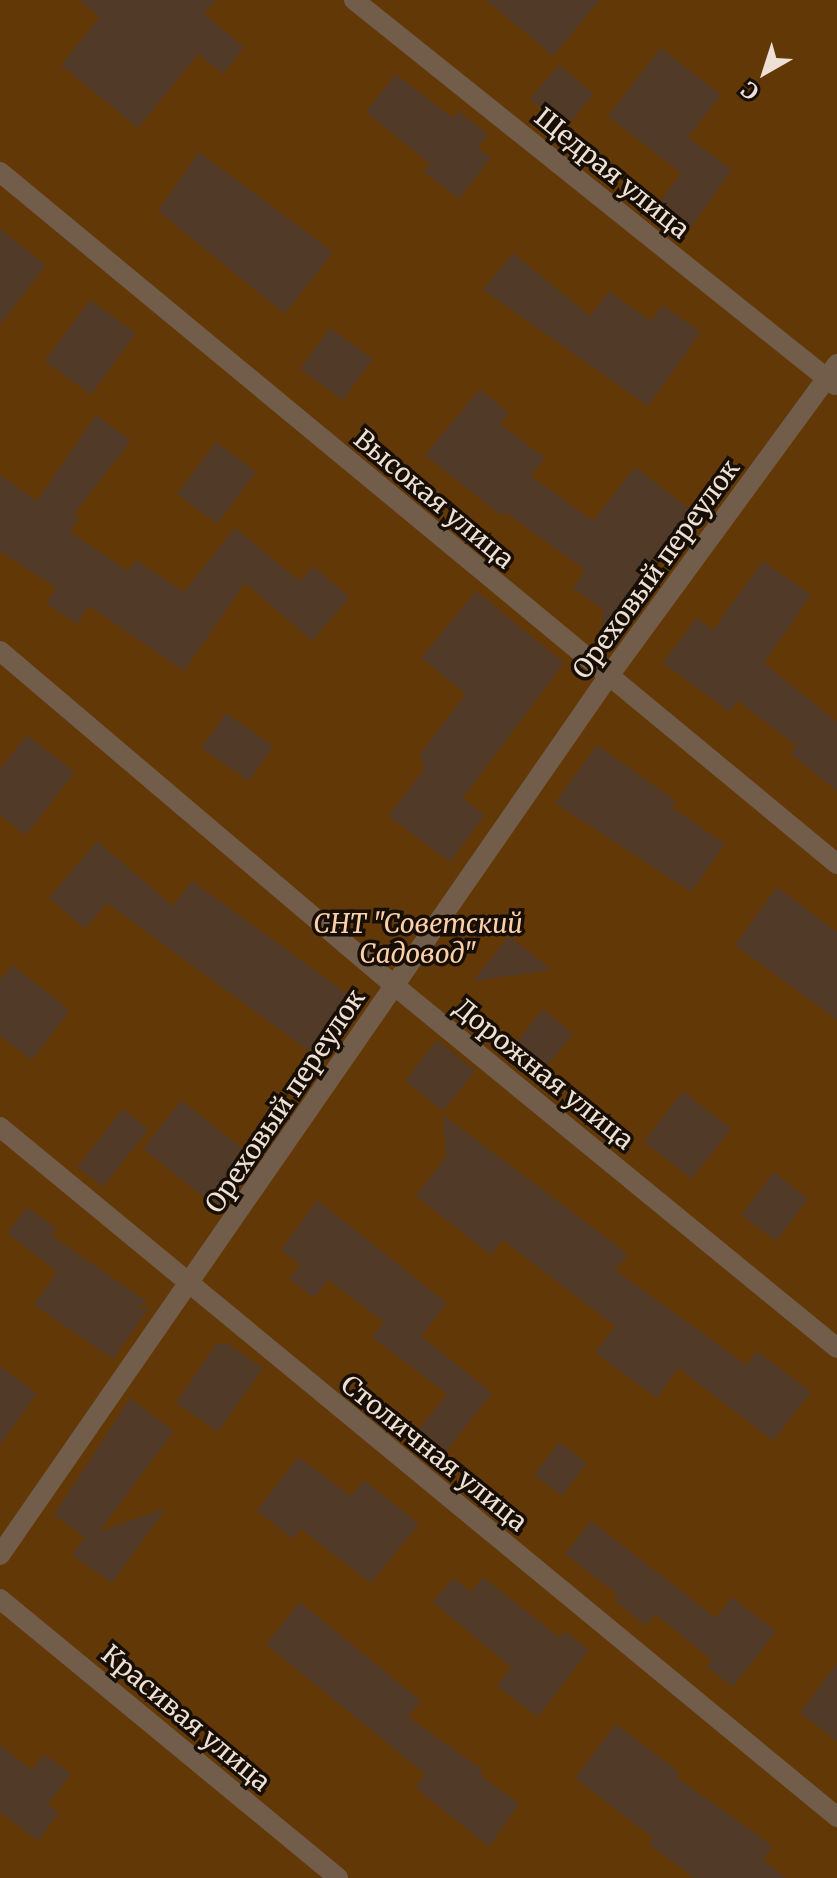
<!DOCTYPE html>
<html>
<head>
<meta charset="utf-8">
<style>
  body { margin:0 }
  #map { position:relative; width:837px; height:1878px; overflow:hidden; background:#36220e; font-family:Merriweather,serif }
  div>[style] { position:absolute }
  [style*='--x'] { left:calc(var(--x)*1px); top:calc(var(--y)*1px); width:calc(var(--w)*1px); rotate:calc(var(--a)*1deg) }
  .green>* { inset:0; background:#633807 }
  .building>* { inset:0; background:#513a27 }
  .minor>* { height:20px; margin:-10px; padding:0 10px; transform-origin:10px; border-radius:10px; background:#725d4b }
  span { translate:-50% -50%; white-space:nowrap; text-align:center; line-height:1.15; -webkit-text-stroke:7px #170e06; paint-order:stroke }
  .street-label { font-size:26px; color:#eee0d4 }
  .park-label { font-size:26px; color:#fcd0aa; font-style:italic }
  .north { position:absolute; left:725px; top:32px; width:80px; height:80px; -webkit-text-stroke:6px #170e06; paint-order:stroke; rotate:219deg; font-size:22px; font-weight:700; line-height:32px; text-align:center; color:#eee0d4 }
  .north::after { content:''; display:block; margin:auto; width:28px; height:36px; background:#eee0d4; clip-path:polygon(50% 0,100% 100%,50% 72%,0 100%) }
</style>
</head>
<body>
<div id="map">
  <div class="green">
    <i style="clip-path:polygon(0 0,837px 0,837px 1878px,0 1878px)"></i>
  </div>
  <div class="building">
    <i style="clip-path:polygon(79px 0,216px 0,204px 14px,244px 47px,223px 74px,198px 54px,138px 128px,61px 65px,100px 17px)"></i>
    <i style="clip-path:polygon(486px 0,600px 0,553px 56px)"></i>
    <i style="clip-path:polygon(661px 48px,721px 95px,688px 137px,732px 170px,689px 230px,657px 206px,681px 173px,608px 116px)"></i>
    <i style="clip-path:polygon(559px 65px,594px 94px,566px 128px,530px 99px)"></i>
    <i style="clip-path:polygon(396px 74px,453px 118px,458px 111px,488px 134px,478px 148px,491px 158px,459px 199px,424px 172px,430px 164px,366px 112px)"></i>
    <i style="clip-path:polygon(199px 152px,333px 252px,285px 314px,158px 211px)"></i>
    <i style="clip-path:polygon(0 229px,46px 265px,0 325px)"></i>
    <i style="clip-path:polygon(513px 253px,590px 316px,609px 291px,651px 321px,662px 305px,701px 332px,648px 406px,483px 290px)"></i>
    <i style="clip-path:polygon(90px 300px,136px 333px,91px 395px,45px 361px)"></i>
    <i style="clip-path:polygon(330px 328px,373px 359px,343px 400px,300px 369px)"></i>
    <i style="clip-path:polygon(480px 389px,509px 413px,500px 424px,545px 458px,531px 476px,593px 521px,635px 467px,695px 513px,602px 632px,603px 609px,573px 589px,585px 570px,505px 512px,502px 516px,425px 455px)"></i>
    <i style="clip-path:polygon(96px 415px,131px 441px,74px 514px,80px 517px,70px 532px,128px 571px,136px 560px,184px 592px,235px 528px,300px 581px,313px 566px,350px 597px,312px 641px,245px 583px,184px 671px,89px 606px,77px 624px,46px 603px,56px 588px,0 551px,0 475px,37px 501px)"></i>
    <i style="clip-path:polygon(216px 442px,256px 472px,217px 524px,177px 494px)"></i>
    <i style="clip-path:polygon(763px 561px,811px 595px,764px 663px,837px 722px,837px 791px,790px 753px,797px 746px,738px 701px,730px 712px,663px 663px,696px 618px,713px 630px)"></i>
    <i style="clip-path:polygon(476px 591px,564px 663px,463px 798px,485px 815px,450px 862px,388px 816px,424px 769px,420px 754px,466px 694px,421px 658px)"></i>
    <i style="clip-path:polygon(226px 713px,273px 746px,249px 781px,201px 748px)"></i>
    <i style="clip-path:polygon(27px 735px,75px 772px,26px 835px,0 815px,0 769px)"></i>
    <i style="clip-path:polygon(597px 745px,676px 801px,672px 807px,725px 844px,691px 892px,555px 803px)"></i>
    <i style="clip-path:polygon(97px 841px,173px 906px,192px 881px,364px 1006px,324px 1062px,107px 903px,85px 929px,49px 898px)"></i>
    <i style="clip-path:polygon(777px 887px,837px 932px,837px 1020px,735px 945px)"></i>
    <i style="clip-path:polygon(509px 936px,552px 970px,473px 981px)"></i>
    <i style="clip-path:polygon(12px 965px,70px 1010px,32px 1060px,0 1036px,0 980px)"></i>
    <i style="clip-path:polygon(543px 1009px,573px 1034px,541px 1073px,511px 1049px)"></i>
    <i style="clip-path:polygon(437px 1040px,475px 1071px,443px 1111px,405px 1081px)"></i>
    <i style="clip-path:polygon(683px 1091px,731px 1129px,692px 1179px,644px 1142px)"></i>
    <i style="clip-path:polygon(181px 1100px,257px 1160px,219px 1209px,143px 1149px)"></i>
    <i style="clip-path:polygon(123px 1109px,149px 1129px,103px 1187px,77px 1167px)"></i>
    <i style="clip-path:polygon(443px 1115px,628px 1254px,615px 1270px,747px 1365px,757px 1351px,811px 1392px,773px 1441px,678px 1368px,657px 1398px,595px 1353px,615px 1326px,503px 1240px,491px 1255px,416px 1196px,446px 1156px)"></i>
    <i style="clip-path:polygon(774px 1172px,808px 1199px,776px 1241px,741px 1215px)"></i>
    <i style="clip-path:polygon(317px 1200px,447px 1303px,421px 1336px,492px 1393px,440px 1459px,413px 1437px,447px 1394px,372px 1337px,384px 1322px,328px 1280px,314px 1298px,289px 1279px,300px 1264px,281px 1250px)"></i>
    <i style="clip-path:polygon(27px 1207px,57px 1229px,52px 1236px,146px 1301px,139px 1310px,151px 1305px,113px 1359px,34px 1305px,57px 1272px,7px 1233px)"></i>
    <i style="clip-path:polygon(216px 1344px,228px 1344px,263px 1368px,218px 1432px,176px 1403px)"></i>
    <i style="clip-path:polygon(0 1366px,37px 1393px,0 1445px)"></i>
    <i style="clip-path:polygon(130px 1398px,174px 1431px,99px 1532px,166px 1508px,112px 1583px,72px 1555px,85px 1537px,54px 1515px)"></i>
    <i style="clip-path:polygon(559px 1442px,587px 1463px,562px 1496px,534px 1475px)"></i>
    <i style="clip-path:polygon(298px 1457px,351px 1496px,364px 1480px,419px 1524px,371px 1583px,301px 1529px,293px 1539px,257px 1511px)"></i>
    <i style="clip-path:polygon(591px 1521px,716px 1618px,732px 1597px,776px 1631px,733px 1687px,707px 1667px,712px 1660px,655px 1614px,646px 1626px,614px 1600px,618px 1595px,565px 1554px)"></i>
    <i style="clip-path:polygon(483px 1577px,560px 1638px,565px 1631px,589px 1650px,538px 1717px,497px 1686px,511px 1667px,433px 1602px,453px 1578px,471px 1592px)"></i>
    <i style="clip-path:polygon(300px 1602px,421px 1701px,408px 1717px,483px 1770px,480px 1775px,519px 1804px,489px 1847px,416px 1788px,425px 1774px,266px 1644px)"></i>
    <i style="clip-path:polygon(837px 1663px,837px 1741px,800px 1713px)"></i>
    <i style="clip-path:polygon(616px 1724px,680px 1773px,676px 1777px,773px 1846px,763px 1860px,786px 1878px,694px 1878px,649px 1844px,653px 1838px,575px 1778px)"></i>
    <i style="clip-path:polygon(0 1745px,32px 1770px,44px 1754px,71px 1774px,48px 1804px,59px 1813px,38px 1841px,0 1812px)"></i>
  </div>
  <div class="minor">
    <i style="--x:354;--y:0;--w:616;--a:38.67"></i>
    <i style="--x:0;--y:172;--w:1086;--a:39.58"></i>
    <i style="--x:0;--y:651;--w:518;--a:40.3"></i>
    <i style="--x:395;--y:986;--w:571;--a:39.32"></i>
    <i style="--x:0;--y:1127;--w:1085;--a:39.5"></i>
    <i style="--x:0;--y:1555;--w:1068;--a:-55.3"></i>
    <i style="--x:608;--y:677;--w:388;--a:-53.8"></i>
    <i style="--x:0;--y:1599;--w:438;--a:39.5"></i>
  </div>
  <div class="street-label">
    <span style="left:612px;top:173px;rotate:39deg">Щедрая улица</span>
    <span style="left:434px;top:499px;rotate:40deg">Высокая улица</span>
    <span style="left:656px;top:569px;rotate:-54deg">Ореховый переулок</span>
    <span style="left:544px;top:1074px;rotate:39deg">Дорожная улица</span>
    <span style="left:285px;top:1101px;rotate:-56deg">Ореховый переулок</span>
    <span style="left:434px;top:1453px;rotate:39deg">Столичная улица</span>
    <span style="left:186px;top:1718px;rotate:40deg">Красивая улица</span>
  </div>
  <div class="park-label">
    <span style="left:418px;top:939px">СНТ "Советский<br>Садовод"</span>
  </div>
  <div class="north">С</div>
</div>
</body>
</html>
